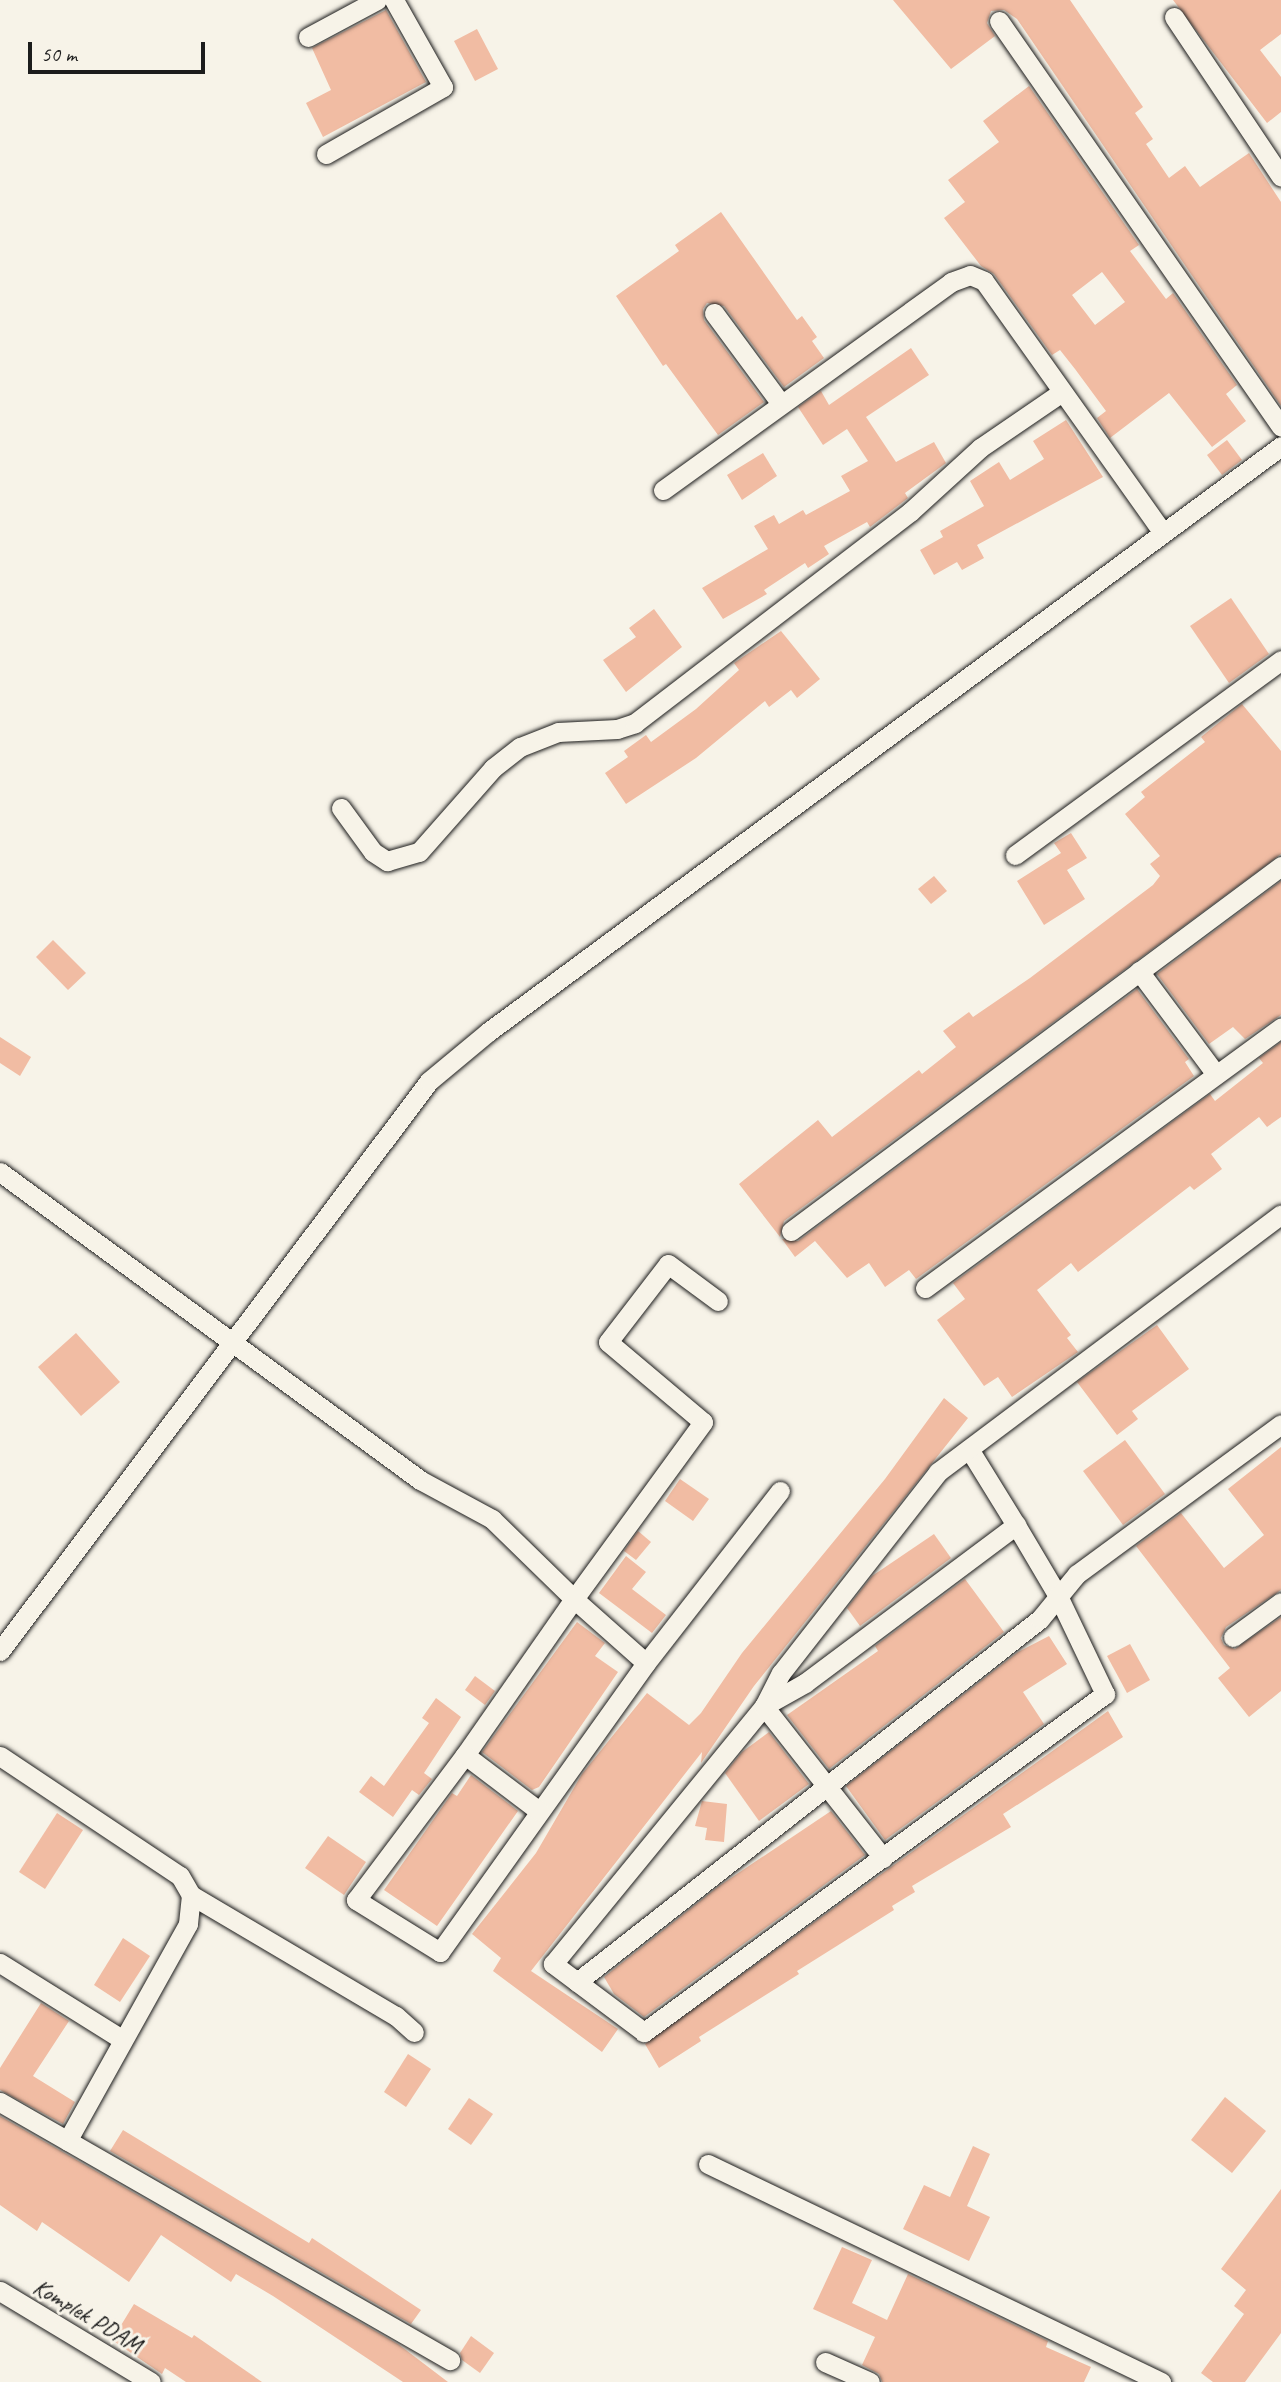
<!DOCTYPE html>
<html>
<head>
<meta charset="utf-8">
<style>
  body { margin:0 }
  #map { position:relative; width:1281px; height:2382px; overflow:hidden; background:#f7f3e8; font-family:Caveat,sans-serif }
  div>[style] { position:absolute }
  [style*='--x'] { left:calc(var(--x)*1px); top:calc(var(--y)*1px); width:calc(var(--w)*1px); rotate:calc(var(--a)*1deg) }
  .building>* { inset:0; background:#f1bca3 }
  .roads { filter:drop-shadow(0 0 2px #1c1c1c) drop-shadow(0 0 2px #1c1c1c) }
  .street>* { height:19px; margin:-9.5px; padding:0 9.5px; transform-origin:9.5px; border-radius:9.5px; background:#f7f3e8 }
  span { translate:-50% -50%; white-space:nowrap; text-align:center; line-height:1.15; -webkit-text-stroke:6px #f7f3e8; paint-order:stroke }
  .street-label { font-size:24px; color:#1c1c1c }
  .scale { position:absolute; left:28px; top:42px; width:177px; height:32px; box-sizing:border-box; border:4px solid #1c1c1c; border-top:0; padding-left:9px; font-size:21px; line-height:24px; white-space:nowrap; color:#1c1c1c; -webkit-text-stroke:5px #f7f3e8; paint-order:stroke }
</style>
</head>
<body>
<div id="map">
  <div class="building">
    <i style="clip-path:polygon(893px 0,1070px 0,1143px 107px,1135px 113px,1153px 139px,1146px 144px,1169px 178px,1185px 166px,1200px 187px,1249px 153px,1281px 202px,1281px 406px,1017px 19px,1004px 10px,991px 11px,987px 23px,995px 36px,951px 69px)"></i>
    <i style="clip-path:polygon(1173px 0,1281px 0,1281px 34px,1260px 50px,1281px 77px,1281px 112px,1267px 123px)"></i>
    <i style="clip-path:polygon(386px 10px,426px 82px,323px 137px,306px 103px,331px 90px,312px 48px)"></i>
    <i style="clip-path:polygon(477px 29px,498px 69px,475px 81px,454px 41px)"></i>
    <i style="clip-path:polygon(evenodd,1029px 86px,1139px 245px,1130px 251px,1166px 299px,1173px 293px,1237px 385px,1226px 394px,1246px 421px,1212px 447px,1169px 393px,1110px 438px,1097px 418px,1106px 411px,1075px 369px,1060px 350px,1052px 355px,994px 274px,981px 266px,944px 218px,965px 202px,948px 180px,999px 142px,983px 121px,1029px 86px,1102px 272px,1125px 302px,1095px 325px,1072px 295px,1102px 272px)"></i>
    <i style="clip-path:polygon(721px 212px,797px 320px,802px 316px,817px 337px,812px 341px,824px 358px,784px 387px,724px 306px,707px 303px,703px 309px,704px 320px,764px 402px,718px 435px,666px 364px,663px 366px,616px 296px,679px 251px,675px 245px)"></i>
    <i style="clip-path:polygon(911px 348px,929px 375px,866px 417px,896px 462px,934px 442px,946px 463px,905px 493px,908px 498px,870px 527px,867px 522px,824px 546px,829px 554px,808px 568px,805px 563px,764px 590px,767px 594px,723px 619px,702px 588px,768px 549px,754px 526px,774px 515px,779px 524px,803px 510px,806px 515px,850px 491px,841px 476px,868px 461px,847px 429px,823px 445px,798px 407px,821px 391px,829px 405px)"></i>
    <i style="clip-path:polygon(1066px 420px,1103px 477px,977px 545px,984px 558px,962px 570px,957px 562px,934px 575px,920px 550px,943px 537px,940px 531px,984px 506px,970px 481px,999px 462px,1010px 480px,1044px 459px,1033px 441px)"></i>
    <i style="clip-path:polygon(1227px 440px,1242px 460px,1222px 475px,1207px 455px)"></i>
    <i style="clip-path:polygon(763px 453px,777px 476px,742px 500px,727px 475px)"></i>
    <i style="clip-path:polygon(1231px 598px,1269px 654px,1229px 683px,1190px 626px)"></i>
    <i style="clip-path:polygon(654px 609px,682px 647px,626px 692px,603px 660px,636px 637px,629px 628px)"></i>
    <i style="clip-path:polygon(781px 631px,820px 679px,797px 698px,791px 690px,769px 707px,765px 701px,696px 758px,626px 804px,605px 773px,628px 757px,624px 751px,646px 735px,651px 742px,696px 709px,739px 670px,734px 663px)"></i>
    <i style="clip-path:polygon(1242px 704px,1281px 751px,1281px 854px,784px 1221px,780px 1237px,739px 1184px,818px 1120px,832px 1137px,919px 1070px,922px 1074px,956px 1047px,943px 1031px,969px 1012px,973px 1017px,1030px 978px,1153px 885px,1160px 876px,1150px 864px,1160px 856px,1125px 814px,1145px 797px,1141px 792px,1205px 742px,1201px 737px)"></i>
    <i style="clip-path:polygon(1071px 833px,1087px 858px,1067px 870px,1085px 899px,1044px 925px,1017px 881px,1061px 853px,1054px 843px)"></i>
    <i style="clip-path:polygon(934px 876px,947px 891px,931px 904px,918px 889px)"></i>
    <i style="clip-path:polygon(1281px 881px,1281px 1015px,1245px 1039px,1233px 1027px,1209px 1044px,1157px 974px)"></i>
    <i style="clip-path:polygon(53px 940px,86px 973px,68px 990px,36px 957px)"></i>
    <i style="clip-path:polygon(1137px 989px,1189px 1059px,1185px 1062px,1194px 1076px,916px 1279px,909px 1270px,885px 1287px,869px 1263px,847px 1278px,815px 1241px,795px 1257px,782px 1239px,798px 1241px)"></i>
    <i style="clip-path:polygon(0 1037px,31px 1057px,20px 1076px,0 1063px)"></i>
    <i style="clip-path:polygon(1281px 1042px,1281px 1117px,1267px 1127px,1259px 1117px,1211px 1154px,1222px 1169px,1194px 1190px,1190px 1186px,1078px 1272px,1071px 1263px,1037px 1290px,1071px 1335px,1067px 1338px,1078px 1352px,1012px 1397px,998px 1377px,984px 1386px,937px 1320px,965px 1299px,953px 1283px,1210px 1094px,1215px 1101px,1263px 1063px,1259px 1058px)"></i>
    <i style="clip-path:polygon(1157px 1325px,1189px 1369px,1132px 1411px,1138px 1419px,1117px 1435px,1077px 1382px)"></i>
    <i style="clip-path:polygon(76px 1333px,120px 1382px,81px 1416px,38px 1367px)"></i>
    <i style="clip-path:polygon(944px 1398px,968px 1418px,754px 1686px,701px 1763px,702px 1752px,531px 1971px,618px 2029px,602px 2052px,493px 1971px,501px 1958px,472px 1934px,536px 1853px,582px 1774px,647px 1693px,689px 1725px,701px 1713px,742px 1653px,885px 1479px)"></i>
    <i style="clip-path:polygon(1125px 1440px,1165px 1494px,1123px 1525px,1083px 1471px)"></i>
    <i style="clip-path:polygon(1281px 1447px,1281px 1590px,1226px 1627px,1221px 1638px,1224px 1645px,1235px 1649px,1281px 1617px,1281px 1691px,1249px 1717px,1218px 1678px,1230px 1668px,1136px 1546px,1181px 1513px,1224px 1568px,1264px 1535px,1228px 1489px)"></i>
    <i style="clip-path:polygon(680px 1479px,709px 1499px,693px 1521px,665px 1501px)"></i>
    <i style="clip-path:polygon(638px 1531px,651px 1542px,636px 1560px,624px 1551px)"></i>
    <i style="clip-path:polygon(934px 1534px,951px 1558px,860px 1626px,847px 1608px,872px 1576px)"></i>
    <i style="clip-path:polygon(626px 1556px,646px 1572px,632px 1589px,666px 1615px,652px 1633px,599px 1593px)"></i>
    <i style="clip-path:polygon(965px 1579px,1004px 1632px,829px 1769px,787px 1715px,878px 1651px,875px 1646px)"></i>
    <i style="clip-path:polygon(577px 1622px,605px 1643px,595px 1656px,618px 1672px,539px 1787px,532px 1790px,482px 1752px)"></i>
    <i style="clip-path:polygon(1049px 1636px,1067px 1664px,1023px 1692px,1044px 1724px,885px 1840px,846px 1786px,1018px 1652px)"></i>
    <i style="clip-path:polygon(1130px 1644px,1150px 1680px,1127px 1693px,1107px 1656px)"></i>
    <i style="clip-path:polygon(475px 1676px,495px 1691px,485px 1705px,465px 1690px)"></i>
    <i style="clip-path:polygon(436px 1698px,461px 1717px,424px 1773px,432px 1779px,419px 1795px,412px 1790px,393px 1817px,359px 1792px,371px 1776px,384px 1786px,429px 1723px,422px 1718px)"></i>
    <i style="clip-path:polygon(1108px 1711px,1123px 1737px,1003px 1814px,1011px 1827px,912px 1886px,915px 1892px,892px 1906px,894px 1910px,797px 1971px,799px 1974px,699px 2037px,701px 2041px,659px 2068px,645px 2044px)"></i>
    <i style="clip-path:polygon(769px 1732px,809px 1784px,759px 1821px,725px 1773px,742px 1752px)"></i>
    <i style="clip-path:polygon(471px 1775px,518px 1811px,437px 1926px,384px 1890px,452px 1793px,457px 1796px)"></i>
    <i style="clip-path:polygon(702px 1801px,727px 1804px,724px 1842px,705px 1840px,707px 1828px,695px 1826px)"></i>
    <i style="clip-path:polygon(831px 1811px,865px 1855px,644px 2017px,614px 1994px,604px 1977px,719px 1886px)"></i>
    <i style="clip-path:polygon(57px 1813px,83px 1830px,45px 1889px,19px 1872px)"></i>
    <i style="clip-path:polygon(328px 1836px,366px 1862px,344px 1895px,305px 1868px)"></i>
    <i style="clip-path:polygon(123px 1938px,150px 1956px,120px 2002px,94px 1985px)"></i>
    <i style="clip-path:polygon(41px 2003px,69px 2021px,33px 2076px,75px 2102px,63px 2124px,0 2090px,0 2068px)"></i>
    <i style="clip-path:polygon(408px 2054px,431px 2069px,406px 2107px,384px 2092px)"></i>
    <i style="clip-path:polygon(1225px 2097px,1266px 2131px,1232px 2173px,1191px 2140px)"></i>
    <i style="clip-path:polygon(469px 2098px,493px 2114px,471px 2145px,448px 2129px)"></i>
    <i style="clip-path:polygon(0 2116px,398px 2344px,448px 2382px,403px 2382px,273px 2296px,236px 2274px,231px 2282px,161px 2235px,129px 2282px,42px 2222px,37px 2231px,0 2205px)"></i>
    <i style="clip-path:polygon(123px 2130px,309px 2243px,312px 2238px,421px 2310px,411px 2324px,110px 2151px)"></i>
    <i style="clip-path:polygon(973px 2146px,990px 2154px,967px 2206px,990px 2217px,969px 2261px,903px 2229px,924px 2185px,950px 2197px)"></i>
    <i style="clip-path:polygon(1281px 2189px,1281px 2333px,1245px 2382px,1213px 2382px,1201px 2373px,1244px 2314px,1234px 2306px,1246px 2290px,1221px 2269px)"></i>
    <i style="clip-path:polygon(842px 2247px,872px 2260px,852px 2303px,887px 2320px,908px 2274px,1048px 2341px,1046px 2347px,1091px 2367px,1084px 2382px,882px 2382px,879px 2374px,862px 2365px,875px 2337px,813px 2309px)"></i>
    <i style="clip-path:polygon(134px 2304px,192px 2338px,194px 2335px,262px 2382px,186px 2382px,165px 2368px,162px 2374px,112px 2340px)"></i>
    <i style="clip-path:polygon(471px 2336px,494px 2353px,480px 2373px,462px 2360px,460px 2353px)"></i>
  </div>
  <div class="roads">
    <div class="street">
      <i style="--x:1174;--y:17;--w:192;--a:56.2"></i>
      <i style="--x:999;--y:21;--w:494;--a:55.2"></i>
      <i style="--x:308;--y:37;--w:78;--a:-28.2"></i>
      <i style="--x:326;--y:154;--w:135;--a:-29.8"></i>
      <i style="--x:443;--y:87;--w:100;--a:-119.4"></i>
      <i style="--x:714;--y:313;--w:113;--a:53.6"></i>
      <i style="--x:663;--y:490;--w:355;--a:-35.8"></i>
      <i style="--x:951;--y:282;--w:20;--a:-20"></i>
      <i style="--x:970;--y:275;--w:15;--a:23"></i>
      <i style="--x:984;--y:281;--w:309;--a:54.6"></i>
      <i style="--x:341;--y:808;--w:54;--a:54"></i>
      <i style="--x:373;--y:852;--w:17;--a:33"></i>
      <i style="--x:387;--y:861;--w:33;--a:-16"></i>
      <i style="--x:419;--y:852;--w:112;--a:-48.6"></i>
      <i style="--x:493;--y:768;--w:34;--a:-38"></i>
      <i style="--x:520;--y:747;--w:41;--a:-21.5"></i>
      <i style="--x:558;--y:732;--w:59;--a:-2.9"></i>
      <i style="--x:617;--y:729;--w:19;--a:-18"></i>
      <i style="--x:635;--y:723;--w:347;--a:-37.5"></i>
      <i style="--x:910;--y:512;--w:95;--a:-42.4"></i>
      <i style="--x:980;--y:448;--w:99;--a:-34.3"></i>
      <i style="--x:1015;--y:855;--w:330;--a:-36.2"></i>
      <i style="--x:1139;--y:971;--w:127;--a:53.3"></i>
      <i style="--x:0;--y:1172;--w:521;--a:36.25"></i>
      <i style="--x:420;--y:1480;--w:82;--a:28.4"></i>
      <i style="--x:492;--y:1519;--w:115;--a:44.3"></i>
      <i style="--x:574;--y:1599;--w:96;--a:41.6"></i>
      <i style="--x:646;--y:1663;--w:355;--a:125.5"></i>
      <i style="--x:440;--y:1952;--w:99;--a:-148.2"></i>
      <i style="--x:356;--y:1900;--w:181;--a:-53.1"></i>
      <i style="--x:465;--y:1755;--w:190;--a:-55.1"></i>
      <i style="--x:574;--y:1599;--w:219;--a:-53.9"></i>
      <i style="--x:703;--y:1422;--w:124;--a:-139.9"></i>
      <i style="--x:608;--y:1342;--w:98;--a:-52.4"></i>
      <i style="--x:668;--y:1264;--w:62;--a:36.5"></i>
      <i style="--x:791;--y:1231;--w:611;--a:-36.68"></i>
      <i style="--x:925;--y:1288;--w:441;--a:-36.2"></i>
      <i style="--x:969;--y:1449;--w:89;--a:58.3"></i>
      <i style="--x:1016;--y:1525;--w:82;--a:59.4"></i>
      <i style="--x:1058;--y:1596;--w:109;--a:64.4"></i>
      <i style="--x:1105;--y:1694;--w:572;--a:143.75"></i>
      <i style="--x:644;--y:2032;--w:114;--a:-143.2"></i>
      <i style="--x:553;--y:1964;--w:333;--a:-50.7"></i>
      <i style="--x:764;--y:1706;--w:47;--a:-29.3"></i>
      <i style="--x:805;--y:1683;--w:264;--a:-36.8"></i>
      <i style="--x:1233;--y:1637;--w:59;--a:-36.1"></i>
      <i style="--x:0;--y:1651;--w:713;--a:-53.03"></i>
      <i style="--x:429;--y:1081;--w:77;--a:-39.7"></i>
      <i style="--x:488;--y:1032;--w:986;--a:-36.46"></i>
      <i style="--x:646;--y:1663;--w:218;--a:-52.1"></i>
      <i style="--x:465;--y:1755;--w:93;--a:37.1"></i>
      <i style="--x:0;--y:1756;--w:216;--a:33.7"></i>
      <i style="--x:180;--y:1876;--w:22;--a:60"></i>
      <i style="--x:191;--y:1895;--w:29;--a:96"></i>
      <i style="--x:188;--y:1924;--w:248;--a:119.1"></i>
      <i style="--x:883;--y:1858;--w:193;--a:-128.1"></i>
      <i style="--x:764;--y:1706;--w:37;--a:-63"></i>
      <i style="--x:781;--y:1673;--w:255;--a:-52"></i>
      <i style="--x:938;--y:1472;--w:429;--a:-36.9"></i>
      <i style="--x:191;--y:1895;--w:238;--a:30.6"></i>
      <i style="--x:396;--y:2016;--w:24;--a:42"></i>
      <i style="--x:0;--y:1963;--w:145;--a:32"></i>
      <i style="--x:577;--y:1982;--w:588;--a:-38.1"></i>
      <i style="--x:1040;--y:1619;--w:58;--a:-50.6"></i>
      <i style="--x:1077;--y:1574;--w:253;--a:-36.3"></i>
      <i style="--x:0;--y:2102;--w:519;--a:29.83"></i>
      <i style="--x:708;--y:2164;--w:503;--a:25.7"></i>
      <i style="--x:0;--y:2291;--w:176;--a:31.1"></i>
      <i style="--x:825;--y:2362;--w:49;--a:24"></i>
    </div>
  </div>
  <div class="street-label">
    <span style="left:88px;top:2316px;rotate:31deg">Komplek PDAM</span>
  </div>
  <div class="scale">50 m</div>
</div>
</body>
</html>
